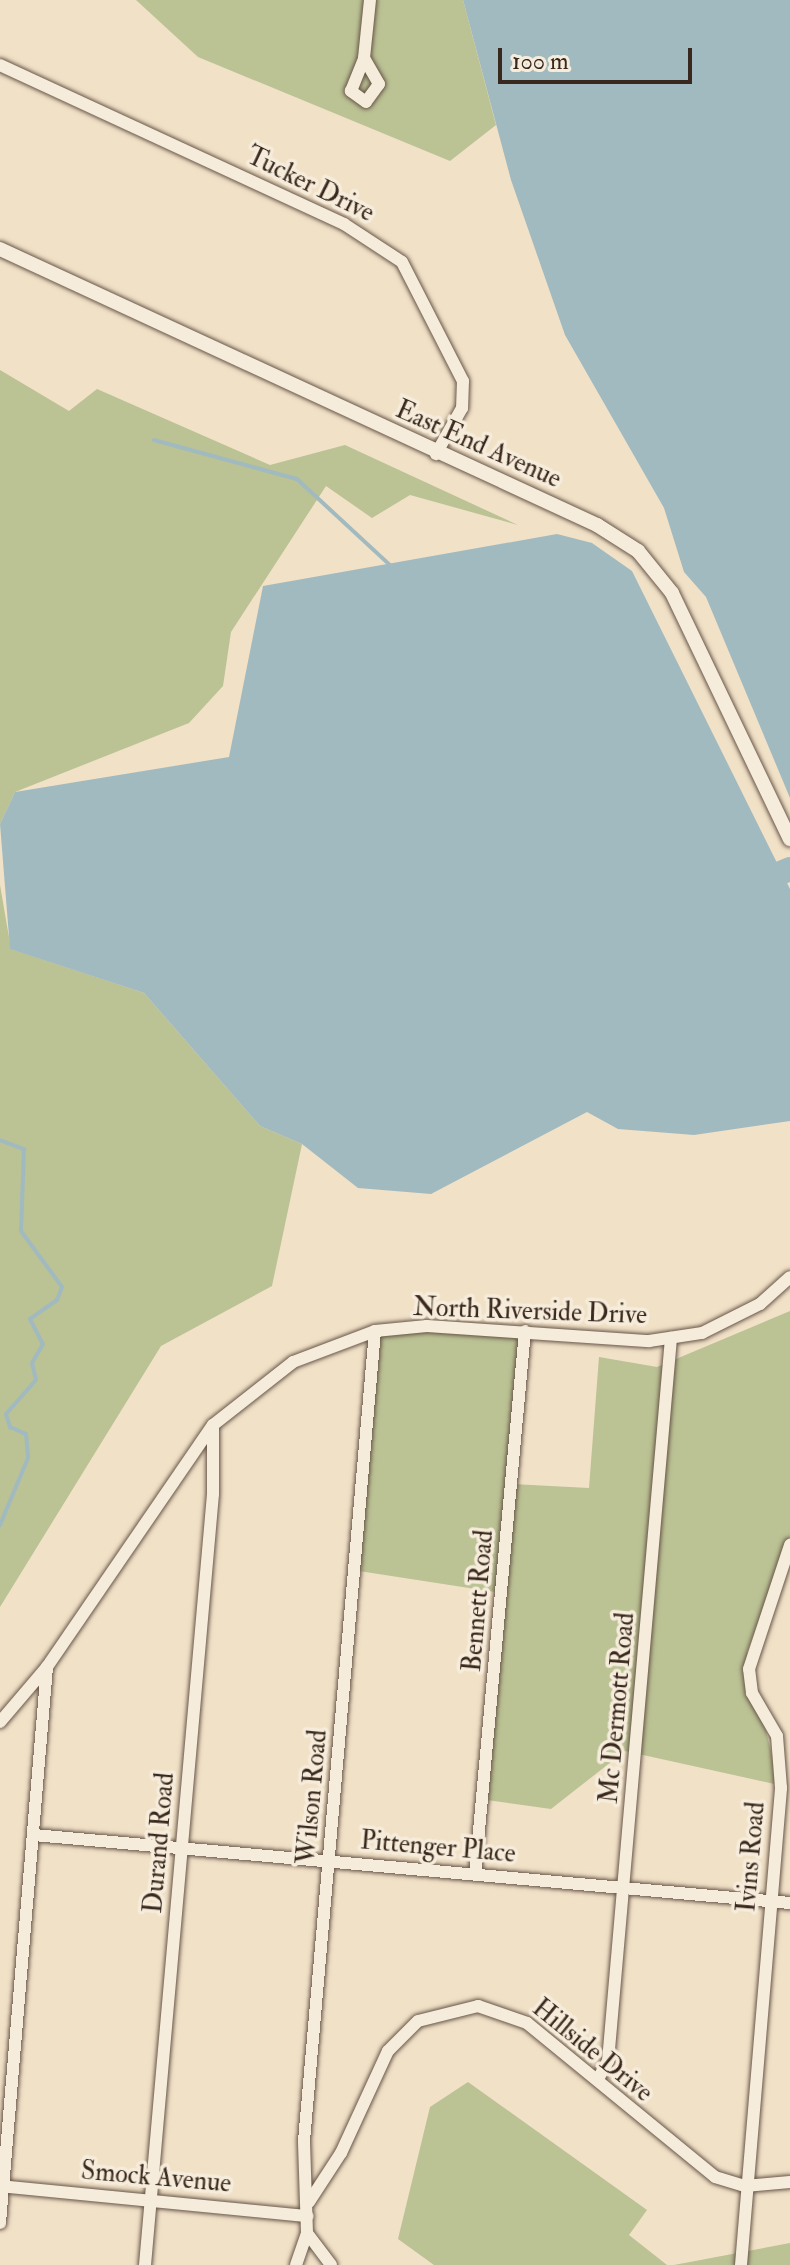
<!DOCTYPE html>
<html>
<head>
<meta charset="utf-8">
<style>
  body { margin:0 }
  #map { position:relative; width:790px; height:2265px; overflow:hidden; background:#f1e1c7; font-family:"IM FELL Double Pica",serif }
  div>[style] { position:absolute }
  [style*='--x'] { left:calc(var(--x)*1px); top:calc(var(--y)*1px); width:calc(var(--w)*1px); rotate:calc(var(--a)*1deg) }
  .green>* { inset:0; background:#bbc294 }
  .water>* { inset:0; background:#a1bac0 }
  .stream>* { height:4px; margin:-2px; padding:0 2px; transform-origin:2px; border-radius:2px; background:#a1bac0 }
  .river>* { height:24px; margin:-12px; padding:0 12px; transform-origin:12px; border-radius:12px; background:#a1bac0 }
  .roads { filter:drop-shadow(0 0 2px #675648) drop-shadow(0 0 2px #675648) }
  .minor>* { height:12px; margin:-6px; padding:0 6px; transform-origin:6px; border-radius:6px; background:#f6ecdb }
  .tertiary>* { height:14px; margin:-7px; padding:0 7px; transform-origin:7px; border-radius:7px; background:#f6ecdb }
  span { translate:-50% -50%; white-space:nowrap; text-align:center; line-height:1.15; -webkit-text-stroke:7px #f6ecdb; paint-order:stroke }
  .street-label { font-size:26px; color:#39281d }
  .scale { position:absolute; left:498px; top:48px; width:194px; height:36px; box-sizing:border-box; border:4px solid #39281d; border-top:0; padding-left:10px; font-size:24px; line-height:28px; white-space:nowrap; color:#39281d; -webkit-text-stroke:6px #f6ecdb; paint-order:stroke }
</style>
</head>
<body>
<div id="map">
  <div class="green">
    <i style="clip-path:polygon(136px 0,463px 0,496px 125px,450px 161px,198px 57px)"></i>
    <i style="clip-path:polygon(0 370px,69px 411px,97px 389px,270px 465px,345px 445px,518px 525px,410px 495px,372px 518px,326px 486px,231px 632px,223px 686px,189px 723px,15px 792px,0 824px)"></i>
    <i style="clip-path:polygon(0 885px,11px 949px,144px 993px,260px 1126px,302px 1144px,272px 1286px,161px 1346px,0 1607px)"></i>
    <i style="clip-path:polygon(790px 1311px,790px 1536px,747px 1652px,779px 1785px,625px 1751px,551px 1809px,480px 1799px,495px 1592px,359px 1571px,378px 1329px,524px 1331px,512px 1484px,589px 1488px,599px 1357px,657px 1367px)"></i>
    <i style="clip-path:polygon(468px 2082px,647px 2210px,629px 2235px,667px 2265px,434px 2265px,398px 2239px,430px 2107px)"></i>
    <i style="clip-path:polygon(790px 2243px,790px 2265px,674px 2265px)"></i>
  </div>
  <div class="water">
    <i style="clip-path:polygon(463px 0,790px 0,790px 798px,706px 597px,684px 572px,664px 508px,565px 335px,511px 180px)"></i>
    <i style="clip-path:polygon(557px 534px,592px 543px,632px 571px,790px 889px,790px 1121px,694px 1135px,618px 1129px,587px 1112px,431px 1194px,358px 1188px,302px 1144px,260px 1126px,144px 993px,10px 949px,0 824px,15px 792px,229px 757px,263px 586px)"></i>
  </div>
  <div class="stream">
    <i style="--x:154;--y:440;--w:148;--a:15.3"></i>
    <i style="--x:297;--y:479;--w:129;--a:42.8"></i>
    <i style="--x:0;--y:1140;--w:26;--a:21"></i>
    <i style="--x:24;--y:1149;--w:82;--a:92.1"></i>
    <i style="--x:21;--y:1231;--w:69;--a:53.8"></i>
    <i style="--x:62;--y:1287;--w:14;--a:111"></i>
    <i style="--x:57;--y:1300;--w:33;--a:145"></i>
    <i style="--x:30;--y:1319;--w:28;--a:63"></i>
    <i style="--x:43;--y:1344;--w:22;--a:120"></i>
    <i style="--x:32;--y:1363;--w:17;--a:77"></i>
    <i style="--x:36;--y:1380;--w:45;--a:131.4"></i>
    <i style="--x:6;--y:1414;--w:14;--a:73"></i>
    <i style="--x:10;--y:1427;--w:17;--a:24"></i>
    <i style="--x:26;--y:1434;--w:24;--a:85"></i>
    <i style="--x:28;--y:1458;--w:73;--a:112.7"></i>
  </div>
  <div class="river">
    <i style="--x:752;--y:885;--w:41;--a:-22.8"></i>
  </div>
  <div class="roads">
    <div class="minor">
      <i style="--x:364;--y:58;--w:30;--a:60"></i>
      <i style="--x:379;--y:84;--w:22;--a:126"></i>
      <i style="--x:366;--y:102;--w:19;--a:-144"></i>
      <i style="--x:351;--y:91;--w:35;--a:-68"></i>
      <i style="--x:364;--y:58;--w:58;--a:-84.1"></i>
      <i style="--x:0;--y:65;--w:379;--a:24.8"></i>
      <i style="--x:344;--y:224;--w:69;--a:33.2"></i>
      <i style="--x:402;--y:262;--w:134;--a:62.9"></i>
      <i style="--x:463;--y:381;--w:27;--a:92"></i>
      <i style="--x:462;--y:408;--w:53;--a:119.5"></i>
      <i style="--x:0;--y:1722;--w:72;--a:-49.5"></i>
      <i style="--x:47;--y:1667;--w:293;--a:-55.6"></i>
      <i style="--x:213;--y:1425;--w:102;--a:-38.2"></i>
      <i style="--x:293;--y:1362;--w:88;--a:-20.7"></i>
      <i style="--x:375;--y:1331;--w:52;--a:-5.5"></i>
      <i style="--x:427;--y:1326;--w:223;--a:3.9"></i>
      <i style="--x:649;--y:1341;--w:54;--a:-8.6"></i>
      <i style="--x:702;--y:1333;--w:65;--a:-26.6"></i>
      <i style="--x:760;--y:1304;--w:40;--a:-42"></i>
      <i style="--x:34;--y:1835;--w:759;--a:5.14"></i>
      <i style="--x:475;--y:1874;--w:545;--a:-84.74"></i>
      <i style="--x:598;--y:2079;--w:21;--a:-61"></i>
      <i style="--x:608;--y:2061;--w:726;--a:-85.02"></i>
      <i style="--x:0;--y:2186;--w:309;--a:5.6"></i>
      <i style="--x:309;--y:2202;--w:59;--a:-56.9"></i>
      <i style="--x:341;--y:2153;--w:112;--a:-65.3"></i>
      <i style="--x:388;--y:2051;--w:42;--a:-45"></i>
      <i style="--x:418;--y:2021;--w:62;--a:-14"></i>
      <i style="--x:478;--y:2006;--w:52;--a:19.1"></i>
      <i style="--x:527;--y:2023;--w:243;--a:39.3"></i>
      <i style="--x:715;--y:2177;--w:31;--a:17"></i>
      <i style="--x:745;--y:2186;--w:45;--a:-5.1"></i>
      <i style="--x:0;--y:2223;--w:558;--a:-85.17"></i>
      <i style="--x:307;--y:2233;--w:40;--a:53"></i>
      <i style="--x:145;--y:2265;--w:774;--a:-84.96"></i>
      <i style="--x:213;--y:1494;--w:69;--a:-90"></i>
      <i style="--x:296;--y:2265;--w:34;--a:-71"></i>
      <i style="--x:307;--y:2233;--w:92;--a:-91.9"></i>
      <i style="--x:304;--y:2141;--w:813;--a:-84.99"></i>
      <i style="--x:741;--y:2265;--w:479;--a:-85.2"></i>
      <i style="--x:781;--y:1788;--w:52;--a:-94.4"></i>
      <i style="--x:777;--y:1736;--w:50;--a:-120.2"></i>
      <i style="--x:752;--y:1693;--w:24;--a:-97"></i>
      <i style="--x:749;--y:1669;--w:131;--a:-71.7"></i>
    </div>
    <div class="tertiary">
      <i style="--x:0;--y:249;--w:658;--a:24.81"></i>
      <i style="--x:597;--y:525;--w:49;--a:32.4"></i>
      <i style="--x:638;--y:551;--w:54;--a:51"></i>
      <i style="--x:672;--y:593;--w:273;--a:64.4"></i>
    </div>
  </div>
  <div class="street-label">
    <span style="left:310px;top:185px;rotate:26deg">Tucker Drive</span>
    <span style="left:478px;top:445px;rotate:24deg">East End Avenue</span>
    <span style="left:530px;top:1312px;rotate:2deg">North Riverside Drive</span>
    <span style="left:479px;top:1601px;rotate:-85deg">Bennett Road</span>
    <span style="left:618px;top:1708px;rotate:-85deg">Mc Dermott Road</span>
    <span style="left:313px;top:1797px;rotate:-85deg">Wilson Road</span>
    <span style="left:160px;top:1843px;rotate:-85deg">Durand Road</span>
    <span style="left:438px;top:1848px;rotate:5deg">Pittenger Place</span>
    <span style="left:752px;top:1857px;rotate:-85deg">Ivins Road</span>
    <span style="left:592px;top:2051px;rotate:39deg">Hillside Drive</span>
    <span style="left:156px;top:2178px;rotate:5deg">Smock Avenue</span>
  </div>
  <div class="scale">100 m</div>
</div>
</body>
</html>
